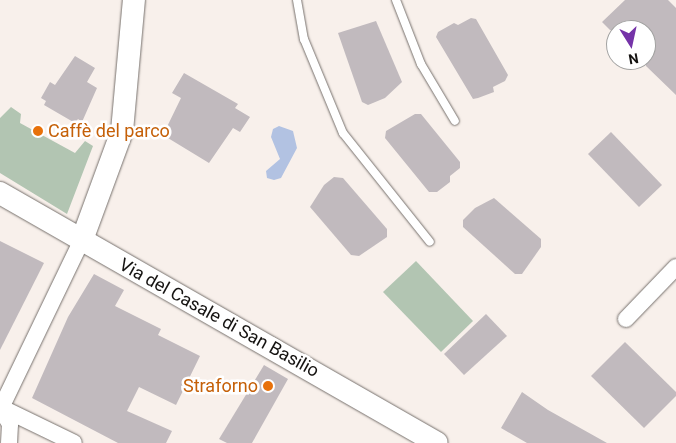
<!DOCTYPE html>
<html>
<head>
<meta charset="utf-8">
<style>
  body { margin:0 }
  #map { position:relative; width:676px; height:443px; overflow:hidden; background:#f8f0eb; font-family:Roboto,sans-serif }
  div>[style] { position:absolute }
  [style*='--x'] { left:calc(var(--x)*1px); top:calc(var(--y)*1px); width:calc(var(--w)*1px); rotate:calc(var(--a)*1deg) }
  .green>* { inset:0; background:#b2c5b2 }
  .water>* { inset:0; background:#b2c2e2 }
  .building>* { inset:0; background:#c1babe }
  .roads { filter:drop-shadow(0 0 1px #77716d) drop-shadow(0 0 1px #77716d) }
  .lane>* { height:8px; margin:-4px; padding:0 4px; transform-origin:4px; border-radius:4px; background:#fff }
  .street>* { height:16px; margin:-8px; padding:0 8px; transform-origin:8px; border-radius:8px; background:#fff }
  .secondary>* { height:22px; margin:-11px; padding:0 11px; transform-origin:11px; border-radius:11px; background:#fff }
  .dots>* { width:14px; height:14px; translate:-50% -50%; box-sizing:border-box; border:2px solid #fff; border-radius:50% }
  span { translate:-50% -50%; white-space:nowrap; text-align:center; line-height:1.15; -webkit-text-stroke:5px #fff; paint-order:stroke }
  .food-label { font-size:18px; color:#c56008 }
  .left { translate:0 -50%; text-align:left }
  .right { translate:-100% -50%; text-align:right }
  .street-label { font-size:18px; color:#151311 }
  .north { position:absolute; left:606px; top:20px; width:50px; height:50px; box-sizing:border-box; background:#fff; border:1px solid #a1a1a0; border-radius:50%; rotate:170deg; font-size:14px; font-weight:700; line-height:20px; text-align:center; color:#151311 }
  .north::after { content:''; display:block; margin:auto; width:18px; height:22px; background:#7533a8; clip-path:polygon(50% 0,100% 100%,50% 72%,0 100%) }
</style>
</head>
<body>
<div id="map">
  <div class="green">
    <i style="clip-path:polygon(11px 107px,21px 114px,20px 123px,75px 153px,85px 141px,93px 146px,67px 214px,0 173px,0 118px)"></i>
    <i style="clip-path:polygon(416px 261px,473px 321px,441px 352px,383px 292px)"></i>
  </div>
  <div class="water">
    <i style="clip-path:polygon(279px 126px,293px 131px,297px 148px,281px 178px,274px 180px,267px 178px,266px 171px,280px 159px,271px 137px,273px 129px)"></i>
  </div>
  <div class="building">
    <i style="clip-path:polygon(625px 0,668px 0,676px 8px,676px 95px,646px 66px,646px 30px,610px 30px,602px 22px)"></i>
    <i style="clip-path:polygon(471px 18px,476px 19px,508px 75px,505px 81px,493px 87px,494px 92px,478px 98px,473px 99px,436px 37px,438px 32px,454px 23px,458px 25px)"></i>
    <i style="clip-path:polygon(376px 21px,402px 82px,385px 98px,368px 105px,362px 102px,338px 33px)"></i>
    <i style="clip-path:polygon(75px 56px,95px 68px,87px 82px,97px 88px,82px 122px,78px 119px,75px 123px,44px 105px,46px 101px,41px 98px,50px 82px,55px 85px)"></i>
    <i style="clip-path:polygon(184px 73px,238px 104px,235px 108px,250px 117px,240px 132px,233px 128px,209px 163px,163px 135px,181px 98px,172px 93px)"></i>
    <i style="clip-path:polygon(415px 114px,421px 114px,460px 162px,460px 168px,450px 176px,450px 182px,437px 192px,429px 192px,385px 138px,386px 131px)"></i>
    <i style="clip-path:polygon(611px 132px,662px 185px,639px 207px,588px 154px)"></i>
    <i style="clip-path:polygon(334px 177px,343px 178px,387px 229px,387px 237px,359px 256px,351px 255px,310px 207px,324px 185px)"></i>
    <i style="clip-path:polygon(494px 198px,541px 239px,541px 247px,522px 274px,515px 274px,463px 227px,463px 220px,475px 208px)"></i>
    <i style="clip-path:polygon(0 241px,44px 263px,0 350px)"></i>
    <i style="clip-path:polygon(94px 274px,124px 290px,115px 306px,161px 329px,158px 335px,200px 356px,176px 405px,139px 387px,127px 411px,172px 431px,166px 443px,118px 443px,32px 398px,68px 317px)"></i>
    <i style="clip-path:polygon(486px 314px,507px 336px,464px 375px,444px 354px)"></i>
    <i style="clip-path:polygon(625px 342px,676px 392px,676px 396px,644px 428px,591px 376px)"></i>
    <i style="clip-path:polygon(264px 365px,288px 379px,252px 443px,227px 443px,219px 439px)"></i>
    <i style="clip-path:polygon(522px 392px,548px 410px,607px 443px,527px 443px,501px 428px)"></i>
  </div>
  <div class="roads">
    <div class="lane">
      <i style="--x:297;--y:0;--w:40;--a:80"></i>
      <i style="--x:304;--y:39;--w:102;--a:67.5"></i>
      <i style="--x:343;--y:133;--w:139;--a:51.4"></i>
      <i style="--x:396;--y:0;--w:69;--a:68.7"></i>
      <i style="--x:421;--y:64;--w:66;--a:59.2"></i>
    </div>
    <div class="street">
      <i style="--x:626;--y:319;--w:72;--a:-46.1"></i>
      <i style="--x:0;--y:407;--w:82;--a:25.9"></i>
      <i style="--x:0;--y:408;--w:19;--a:58"></i>
      <i style="--x:10;--y:424;--w:19;--a:93"></i>
      <i style="--x:1;--y:408;--w:187;--a:-64.3"></i>
    </div>
    <div class="secondary">
      <i style="--x:0;--y:193;--w:503;--a:29.77"></i>
      <i style="--x:82;--y:240;--w:116;--a:-69.8"></i>
      <i style="--x:122;--y:131;--w:132;--a:-84.8"></i>
    </div>
  </div>
  <div class="dots">
    <i style="left:38px;top:131px;background:#e8710a"></i>
    <i style="left:268px;top:386px;background:#e8710a"></i>
  </div>
  <div class="food-label">
    <span class="left" style="left:48px;top:131px">Caffè del parco</span>
    <span class="right" style="left:258px;top:386px">Straforno</span>
  </div>
  <div class="street-label">
    <span style="left:219px;top:318px;rotate:29deg">Via del Casale di San Basilio</span>
  </div>
  <div class="north">N</div>
</div>
</body>
</html>
